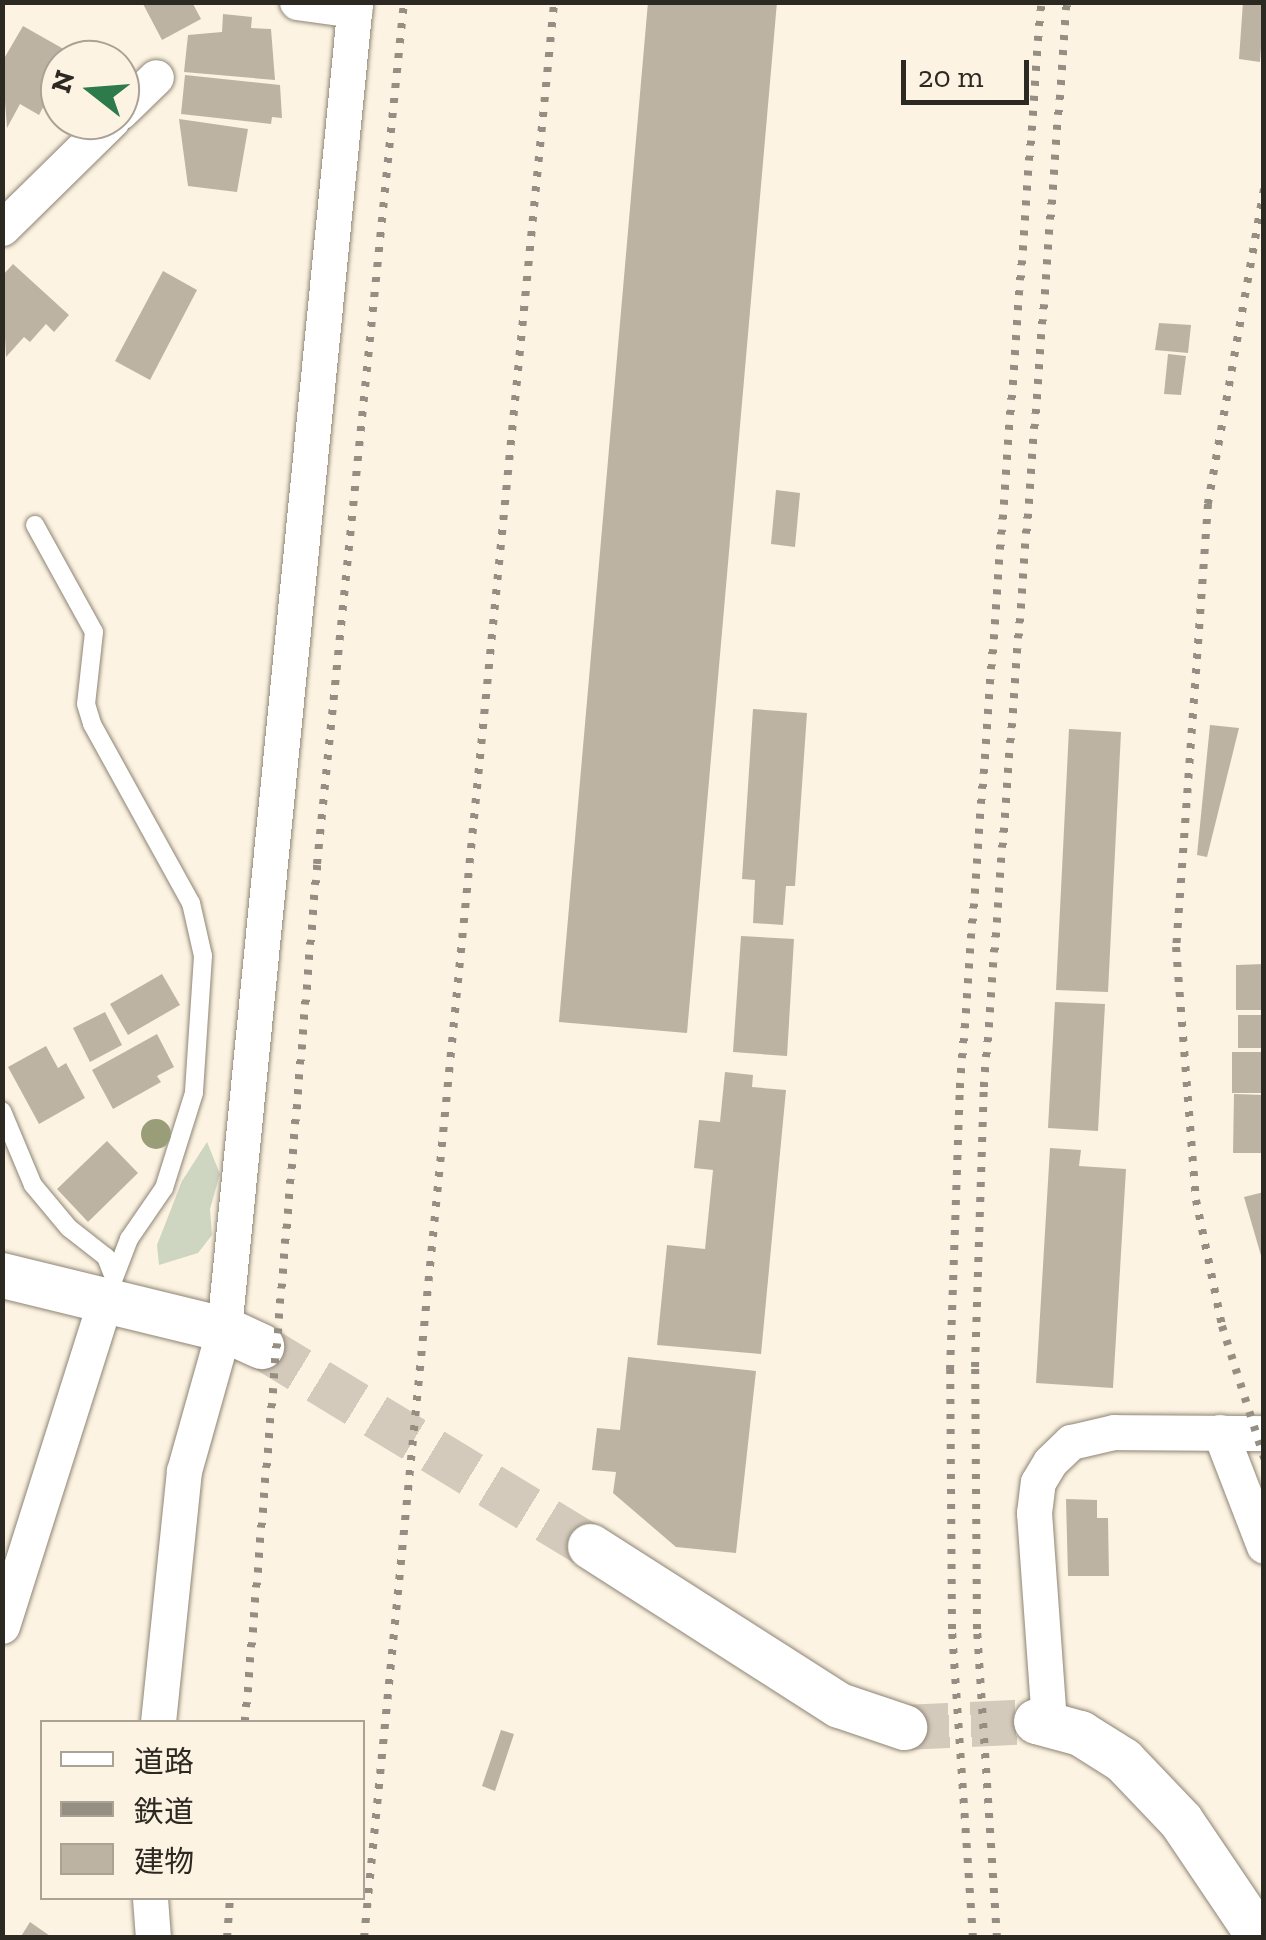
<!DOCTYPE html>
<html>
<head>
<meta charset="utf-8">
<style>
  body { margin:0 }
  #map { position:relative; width:1266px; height:1940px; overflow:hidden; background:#fdf3e2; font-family:"Zilla Slab","Noto Sans JP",serif }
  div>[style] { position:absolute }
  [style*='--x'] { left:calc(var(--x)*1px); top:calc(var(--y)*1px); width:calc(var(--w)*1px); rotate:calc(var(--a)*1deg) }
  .green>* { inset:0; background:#ced5c0 }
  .building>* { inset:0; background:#bdb3a3 }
  .tertiary-tunnel>* { height:45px; margin-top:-22.5px; transform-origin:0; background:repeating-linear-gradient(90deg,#d3cabc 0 45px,transparent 0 67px) }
  .roads { filter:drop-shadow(0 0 2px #8d8475) drop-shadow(0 0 2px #8d8475) }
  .service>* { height:18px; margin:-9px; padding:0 9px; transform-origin:9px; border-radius:9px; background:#fff }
  .minor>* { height:35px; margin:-17.5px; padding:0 17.5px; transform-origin:17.5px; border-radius:17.5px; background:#fff }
  .tertiary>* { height:45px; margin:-22.5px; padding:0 22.5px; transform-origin:22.5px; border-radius:22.5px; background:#fff }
  .rail>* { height:8px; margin-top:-4px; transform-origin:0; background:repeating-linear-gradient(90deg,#958e82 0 5px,transparent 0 15px) }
  .trees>* { width:30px; height:30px; margin:-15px; border-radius:50%; background:#9a9e78 }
  span { translate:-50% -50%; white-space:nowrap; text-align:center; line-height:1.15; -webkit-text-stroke:9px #fdf3e2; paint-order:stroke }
  .frame { position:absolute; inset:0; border:5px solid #2c2822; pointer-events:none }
  .legend { position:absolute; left:40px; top:1720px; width:325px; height:180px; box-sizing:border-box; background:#fdf3e2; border:2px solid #a9a295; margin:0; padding:12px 18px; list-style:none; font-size:30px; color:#2c2822 }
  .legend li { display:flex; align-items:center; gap:20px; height:50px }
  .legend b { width:50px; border:2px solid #a9a295 }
  .north { position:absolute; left:40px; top:40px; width:100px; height:100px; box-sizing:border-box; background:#fdf3e2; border:2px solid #a9a295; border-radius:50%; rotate:287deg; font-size:28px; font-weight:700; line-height:40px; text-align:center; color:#2c2822 }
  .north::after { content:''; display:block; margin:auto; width:35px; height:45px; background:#2d7b4b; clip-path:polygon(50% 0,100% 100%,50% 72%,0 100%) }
  .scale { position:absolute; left:901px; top:60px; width:128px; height:45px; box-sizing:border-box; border:5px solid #2c2822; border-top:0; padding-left:12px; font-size:30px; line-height:35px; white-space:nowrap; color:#2c2822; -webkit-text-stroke:8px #fdf3e2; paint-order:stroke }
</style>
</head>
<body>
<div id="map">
  <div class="green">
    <i style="clip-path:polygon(207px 1142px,220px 1174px,210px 1209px,212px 1235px,198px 1253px,159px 1265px,157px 1245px,182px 1181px)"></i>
  </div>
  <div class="building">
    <i style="clip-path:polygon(142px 2px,192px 2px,201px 19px,162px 40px)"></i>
    <i style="clip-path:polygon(648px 2px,777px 2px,687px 1033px,559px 1022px)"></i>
    <i style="clip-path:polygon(1243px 2px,1264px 2px,1260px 62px,1239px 59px)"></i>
    <i style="clip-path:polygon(223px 14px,252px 17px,251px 28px,271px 29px,275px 80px,184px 72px,188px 35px,222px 32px)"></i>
    <i style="clip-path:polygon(23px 26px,83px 60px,60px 60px,60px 76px,39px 115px,20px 104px,7px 128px,2px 62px)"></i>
    <i style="clip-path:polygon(185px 75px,280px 85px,282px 118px,272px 117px,271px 124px,181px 114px)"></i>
    <i style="clip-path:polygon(179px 119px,248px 129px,237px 192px,188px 186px)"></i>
    <i style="clip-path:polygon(13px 264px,69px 315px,54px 332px,46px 324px,30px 342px,24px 337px,6px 357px,2px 276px)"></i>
    <i style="clip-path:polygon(163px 271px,197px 290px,150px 380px,115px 361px)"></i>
    <i style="clip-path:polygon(1159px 323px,1191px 325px,1188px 353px,1155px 350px)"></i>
    <i style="clip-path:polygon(1168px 354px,1186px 356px,1181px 395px,1164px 394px)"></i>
    <i style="clip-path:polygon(776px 490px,800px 493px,795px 547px,771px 544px)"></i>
    <i style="clip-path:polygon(753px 709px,807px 713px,795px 886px,786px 886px,783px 925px,753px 923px,755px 880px,742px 879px)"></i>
    <i style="clip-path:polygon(1210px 725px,1239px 728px,1207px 857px,1197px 855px)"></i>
    <i style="clip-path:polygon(1069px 729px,1121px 732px,1108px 992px,1056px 990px)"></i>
    <i style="clip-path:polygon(741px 936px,794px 939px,787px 1056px,733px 1052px)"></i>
    <i style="clip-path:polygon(1264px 964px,1264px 1010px,1236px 1010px,1236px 965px)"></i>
    <i style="clip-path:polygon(162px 974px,180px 1005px,128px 1035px,110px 1004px)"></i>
    <i style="clip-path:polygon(1055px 1002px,1105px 1004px,1098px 1131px,1048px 1128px)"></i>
    <i style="clip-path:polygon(105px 1012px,122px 1045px,90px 1062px,73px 1028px)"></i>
    <i style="clip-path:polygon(1238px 1015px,1264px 1015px,1264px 1048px,1238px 1048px)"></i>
    <i style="clip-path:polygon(157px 1034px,174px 1067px,157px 1076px,161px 1082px,113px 1109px,92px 1070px)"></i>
    <i style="clip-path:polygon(46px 1046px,58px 1068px,66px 1063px,85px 1098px,39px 1124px,8px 1067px)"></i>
    <i style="clip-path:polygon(1232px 1052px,1264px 1052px,1264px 1093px,1232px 1093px)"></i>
    <i style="clip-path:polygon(725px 1072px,753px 1075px,752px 1087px,786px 1090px,761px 1354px,657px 1345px,667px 1245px,705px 1249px,713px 1170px,694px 1168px,699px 1120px,720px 1122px)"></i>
    <i style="clip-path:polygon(1234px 1094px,1264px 1095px,1264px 1153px,1233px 1153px)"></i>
    <i style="clip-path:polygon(107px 1141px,138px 1173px,88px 1222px,57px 1189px)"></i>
    <i style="clip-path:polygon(1050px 1148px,1081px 1150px,1079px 1166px,1126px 1169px,1113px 1388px,1036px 1383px)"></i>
    <i style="clip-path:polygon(1264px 1192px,1264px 1259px,1262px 1259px,1244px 1197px)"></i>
    <i style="clip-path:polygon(628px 1357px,756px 1371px,736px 1553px,676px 1547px,613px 1493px,616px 1472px,592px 1470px,597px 1428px,620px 1430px)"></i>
    <i style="clip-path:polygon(1066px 1499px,1097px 1500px,1097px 1518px,1108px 1518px,1109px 1576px,1068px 1576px)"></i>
    <i style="clip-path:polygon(501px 1730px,514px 1734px,495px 1791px,482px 1786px)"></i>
    <i style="clip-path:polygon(30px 1922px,53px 1938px,20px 1938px)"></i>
  </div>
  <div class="tertiary-tunnel">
    <i style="--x:261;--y:1346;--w:385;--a:31.3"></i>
    <i style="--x:904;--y:1727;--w:132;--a:-2.6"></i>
  </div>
  <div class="roads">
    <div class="service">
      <i style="--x:35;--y:525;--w:122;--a:61.1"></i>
      <i style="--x:94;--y:632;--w:72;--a:96.3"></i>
      <i style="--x:86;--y:704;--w:21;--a:73"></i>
      <i style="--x:92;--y:724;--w:205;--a:61.1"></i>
      <i style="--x:191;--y:903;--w:54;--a:77.2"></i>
      <i style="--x:203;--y:956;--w:137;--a:93.8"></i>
      <i style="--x:194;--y:1093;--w:100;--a:107.5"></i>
      <i style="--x:164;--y:1188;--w:62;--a:124.5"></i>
      <i style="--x:129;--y:1239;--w:64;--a:111"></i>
      <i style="--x:2;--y:1111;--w:80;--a:67.3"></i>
      <i style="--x:33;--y:1185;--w:56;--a:50.1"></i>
      <i style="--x:69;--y:1228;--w:47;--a:38.1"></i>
      <i style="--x:106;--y:1257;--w:17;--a:69"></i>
    </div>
    <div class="minor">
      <i style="--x:297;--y:2;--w:58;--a:8"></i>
      <i style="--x:120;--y:112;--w:50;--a:-44.2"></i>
      <i style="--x:2;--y:228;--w:154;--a:-44.5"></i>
      <i style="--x:1220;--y:1432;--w:122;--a:68.9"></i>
      <i style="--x:2;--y:1626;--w:343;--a:-72.4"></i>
      <i style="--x:158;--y:1722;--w:252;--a:-84.1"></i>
      <i style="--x:184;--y:1471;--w:148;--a:-74.3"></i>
      <i style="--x:224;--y:1329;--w:1333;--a:-84.36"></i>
      <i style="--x:1049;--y:1722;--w:210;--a:-94.1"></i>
      <i style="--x:1034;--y:1513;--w:31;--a:-83"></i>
      <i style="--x:1038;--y:1482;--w:23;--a:-59"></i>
      <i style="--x:1050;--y:1462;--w:29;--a:-44"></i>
      <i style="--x:1071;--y:1442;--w:44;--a:-13.1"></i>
      <i style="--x:1114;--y:1432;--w:150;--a:0.4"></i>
      <i style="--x:150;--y:1898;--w:40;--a:85.7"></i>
    </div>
    <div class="tertiary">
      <i style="--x:2;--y:1275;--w:228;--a:13.7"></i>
      <i style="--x:224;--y:1329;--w:41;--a:24.7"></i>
      <i style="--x:590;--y:1546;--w:295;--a:32.6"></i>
      <i style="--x:839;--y:1705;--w:69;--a:18.7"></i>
      <i style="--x:1036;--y:1721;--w:46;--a:15.3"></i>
      <i style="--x:1080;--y:1733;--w:51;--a:32.1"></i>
      <i style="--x:1123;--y:1760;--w:84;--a:46.4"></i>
      <i style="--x:1181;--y:1821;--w:141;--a:56"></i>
    </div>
  </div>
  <div class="rail">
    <i style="--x:1264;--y:189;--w:320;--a:100.1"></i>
    <i style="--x:1208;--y:504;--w:444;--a:94.1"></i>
    <i style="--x:1176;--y:947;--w:254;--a:85.5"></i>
    <i style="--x:1196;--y:1200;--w:129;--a:78.3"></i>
    <i style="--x:1222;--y:1326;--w:139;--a:72.3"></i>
    <i style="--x:245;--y:1722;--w:861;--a:-85.2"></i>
    <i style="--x:317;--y:864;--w:866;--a:-84.24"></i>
    <i style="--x:227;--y:1938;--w:40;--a:-85.7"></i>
    <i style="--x:364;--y:1938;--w:1945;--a:-84.39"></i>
    <i style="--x:973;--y:1938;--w:310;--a:-93.9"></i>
    <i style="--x:952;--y:1629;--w:259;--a:-90.4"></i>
    <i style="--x:950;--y:1370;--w:282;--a:-88"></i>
    <i style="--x:960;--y:1088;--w:1089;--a:-85.73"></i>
    <i style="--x:997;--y:1938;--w:310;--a:-93.7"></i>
    <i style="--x:977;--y:1629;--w:262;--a:-90.4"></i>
    <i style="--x:975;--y:1367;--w:280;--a:-88.2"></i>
    <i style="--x:984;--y:1087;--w:1088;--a:-85.63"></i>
  </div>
  <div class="trees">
    <i style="left:156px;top:1134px"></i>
  </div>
  <div class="frame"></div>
  <ul class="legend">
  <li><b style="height:12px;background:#fff"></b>道路</li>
  <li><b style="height:12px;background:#958e82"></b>鉄道</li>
  <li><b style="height:28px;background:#bdb3a3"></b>建物</li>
  </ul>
  <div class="north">N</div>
  <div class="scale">20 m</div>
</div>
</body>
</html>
